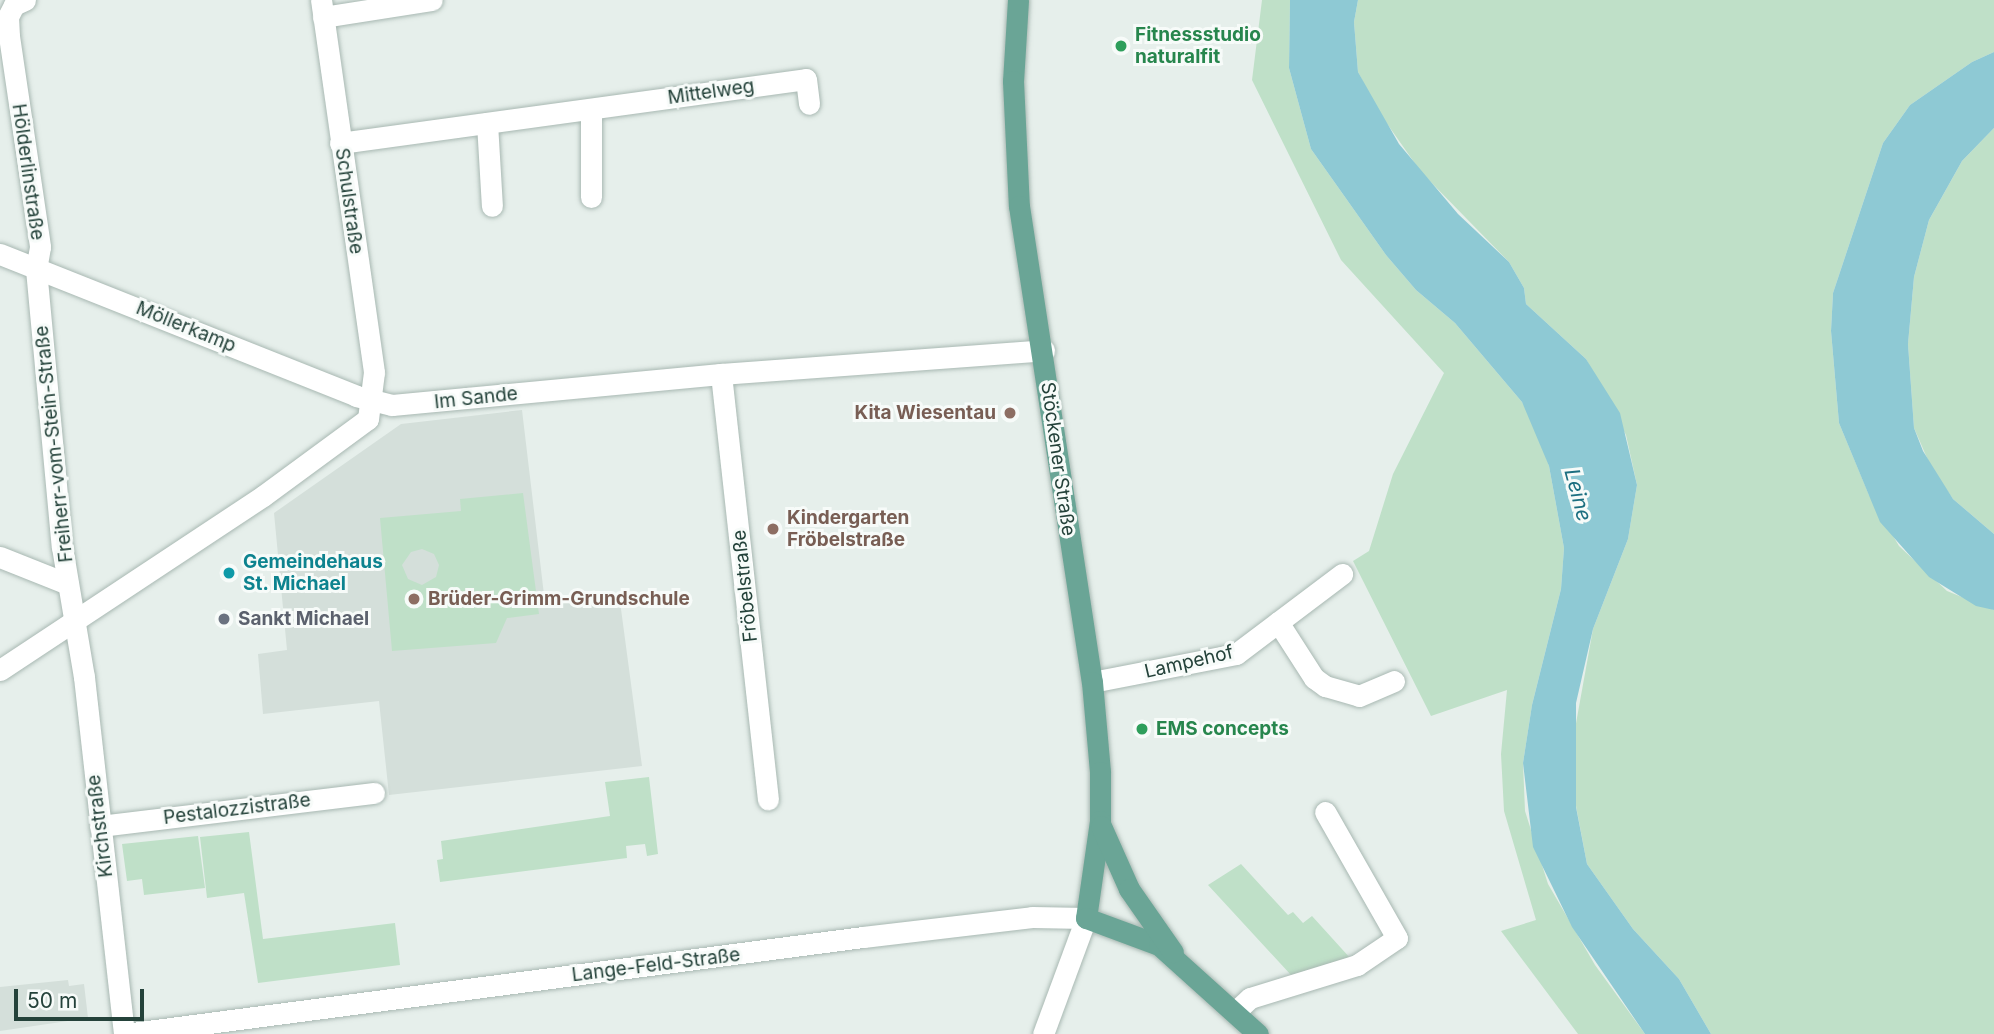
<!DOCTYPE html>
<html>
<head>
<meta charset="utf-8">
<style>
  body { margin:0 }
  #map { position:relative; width:1994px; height:1034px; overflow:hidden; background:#e6efeb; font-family:Inter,sans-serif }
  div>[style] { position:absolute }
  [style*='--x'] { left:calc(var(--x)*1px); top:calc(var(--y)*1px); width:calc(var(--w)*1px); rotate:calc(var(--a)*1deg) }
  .built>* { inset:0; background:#d4dfda }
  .green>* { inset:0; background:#bfe0c8 }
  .water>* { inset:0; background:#8ec9d4 }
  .roads { filter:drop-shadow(0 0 2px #a8b8b2) drop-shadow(0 0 2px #a8b8b2) }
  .minor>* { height:21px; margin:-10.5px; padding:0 10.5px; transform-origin:10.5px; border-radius:10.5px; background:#fff }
  .major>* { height:21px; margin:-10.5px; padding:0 10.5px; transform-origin:10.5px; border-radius:10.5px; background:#6aa596 }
  .dots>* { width:19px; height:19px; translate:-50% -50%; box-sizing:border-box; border:4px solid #f7fbf9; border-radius:50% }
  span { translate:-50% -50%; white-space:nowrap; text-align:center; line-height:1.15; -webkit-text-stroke:6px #f7fbf9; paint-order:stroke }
  .leisure-label { font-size:19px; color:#27864d; font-weight:700 }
  .left { translate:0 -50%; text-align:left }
  .street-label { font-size:19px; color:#24423a }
  .education-label { font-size:19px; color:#785e54; font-weight:700 }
  .right { translate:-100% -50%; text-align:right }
  .culture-label { font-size:19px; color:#0d838f; font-weight:700 }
  .worship-label { font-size:19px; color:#5b616d; font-weight:700 }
  .water-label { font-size:21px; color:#1c6f80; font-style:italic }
  .scale { position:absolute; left:14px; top:989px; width:130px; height:32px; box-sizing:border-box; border:4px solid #24423a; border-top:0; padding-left:9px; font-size:21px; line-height:24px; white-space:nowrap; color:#24423a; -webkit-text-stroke:5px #f7fbf9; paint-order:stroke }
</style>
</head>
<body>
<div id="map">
  <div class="built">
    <i style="clip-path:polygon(522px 410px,545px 603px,619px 594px,642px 766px,389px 795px,379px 701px,263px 714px,258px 654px,287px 650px,274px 513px,401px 424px)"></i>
    <i style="clip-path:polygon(68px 980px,69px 986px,84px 984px,88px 1018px,0 1031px,0 987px)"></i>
  </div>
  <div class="green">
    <i style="clip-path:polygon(1262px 0,1290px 0,1289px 68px,1311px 149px,1386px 255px,1416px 290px,1455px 323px,1522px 402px,1537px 429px,1549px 466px,1564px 548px,1561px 589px,1532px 705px,1523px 763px,1525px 811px,1548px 884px,1595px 965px,1645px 1034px,1578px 1034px,1501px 931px,1536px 920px,1504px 811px,1501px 754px,1507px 690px,1431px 716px,1353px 561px,1369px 551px,1393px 474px,1444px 373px,1341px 260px,1252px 80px)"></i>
    <i style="clip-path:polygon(1358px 0,1994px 0,1994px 52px,1972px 62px,1910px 105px,1883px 143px,1833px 293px,1831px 331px,1839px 423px,1869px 495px,1899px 546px,1947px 591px,1994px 610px,1994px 1034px,1711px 1034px,1679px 979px,1633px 929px,1587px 864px,1576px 806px,1573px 740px,1593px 629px,1628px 539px,1637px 485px,1626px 435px,1586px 359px,1526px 304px,1524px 288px,1509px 262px,1421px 172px,1376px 108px,1358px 72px,1354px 22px)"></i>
    <i style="clip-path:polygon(1994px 128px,1994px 534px,1953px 499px,1931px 467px,1914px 428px,1908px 344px,1914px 277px,1929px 220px,1962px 161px)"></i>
    <i style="clip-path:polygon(evenodd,523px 493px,539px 614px,507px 618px,496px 643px,392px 651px,380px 518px,461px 511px,460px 499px,523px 493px,422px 549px,434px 554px,439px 565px,436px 577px,422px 585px,408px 579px,402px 565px,411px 552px,422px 549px)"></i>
    <i style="clip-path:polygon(649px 777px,658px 854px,647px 856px,645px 844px,626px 846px,627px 858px,440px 882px,437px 860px,443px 859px,441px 841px,610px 816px,605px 782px)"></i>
    <i style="clip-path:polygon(249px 832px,263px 939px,395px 923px,400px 965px,258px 983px,244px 893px,207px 898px,200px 837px)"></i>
    <i style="clip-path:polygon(198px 836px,205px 888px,144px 895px,142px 879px,127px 881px,122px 844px)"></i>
    <i style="clip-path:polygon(1241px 864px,1288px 915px,1293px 912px,1303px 923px,1312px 916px,1351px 959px,1291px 975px,1208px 885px)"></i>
  </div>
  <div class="water">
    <i style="clip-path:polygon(1290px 0,1358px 0,1354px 22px,1358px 72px,1399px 144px,1458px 214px,1509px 262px,1524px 288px,1526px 304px,1586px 359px,1620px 413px,1637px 485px,1628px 539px,1593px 629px,1576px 703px,1576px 807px,1587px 864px,1633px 929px,1679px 979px,1711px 1034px,1645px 1034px,1572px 927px,1533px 847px,1523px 763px,1532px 705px,1561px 589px,1564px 548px,1549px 466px,1522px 402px,1455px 323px,1416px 290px,1386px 255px,1311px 149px,1289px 68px)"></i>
    <i style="clip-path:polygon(1994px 52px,1994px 128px,1962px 161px,1929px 220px,1914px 277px,1908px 344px,1914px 428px,1923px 451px,1953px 499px,1994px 534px,1994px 610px,1976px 606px,1929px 577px,1880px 522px,1839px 423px,1831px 331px,1833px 293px,1883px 143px,1910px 105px,1972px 62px)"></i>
  </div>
  <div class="roads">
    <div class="minor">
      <i style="--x:25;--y:0;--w:12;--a:156"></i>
      <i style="--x:14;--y:5;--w:13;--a:117"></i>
      <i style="--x:8;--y:17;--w:19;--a:87"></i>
      <i style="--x:9;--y:36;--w:213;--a:81.6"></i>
      <i style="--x:40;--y:247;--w:22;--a:100"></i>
      <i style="--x:36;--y:269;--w:279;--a:84.7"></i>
      <i style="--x:62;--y:547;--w:132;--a:80.4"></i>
      <i style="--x:84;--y:677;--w:359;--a:83.6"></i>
      <i style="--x:323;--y:17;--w:110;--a:-8.9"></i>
      <i style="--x:591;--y:109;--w:88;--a:90"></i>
      <i style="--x:487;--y:123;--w:83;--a:86.6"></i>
      <i style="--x:340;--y:143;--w:470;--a:-7.8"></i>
      <i style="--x:806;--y:79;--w:25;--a:83"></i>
      <i style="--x:0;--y:254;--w:383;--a:21.7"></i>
      <i style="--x:356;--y:396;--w:37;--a:14"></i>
      <i style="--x:392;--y:405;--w:330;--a:-5.4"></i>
      <i style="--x:721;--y:374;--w:324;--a:-4.2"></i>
      <i style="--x:721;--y:374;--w:428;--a:83.7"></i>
      <i style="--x:0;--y:557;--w:73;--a:21.7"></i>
      <i style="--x:1278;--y:622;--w:67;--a:57.3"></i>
      <i style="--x:1314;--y:678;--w:14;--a:36"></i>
      <i style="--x:1325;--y:686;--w:35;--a:16"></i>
      <i style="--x:1359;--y:696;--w:38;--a:-23"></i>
      <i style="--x:0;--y:670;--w:315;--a:-33.5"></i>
      <i style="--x:263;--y:496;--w:130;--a:-36.3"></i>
      <i style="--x:368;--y:419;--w:47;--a:-82.7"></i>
      <i style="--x:374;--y:372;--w:376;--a:-98.1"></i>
      <i style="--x:1092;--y:682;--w:147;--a:-11"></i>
      <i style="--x:1236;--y:654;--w:133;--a:-37"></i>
      <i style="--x:100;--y:826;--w:276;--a:-6.9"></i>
      <i style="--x:1236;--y:1011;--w:19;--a:-43"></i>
      <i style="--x:1250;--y:998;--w:112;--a:-17.1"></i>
      <i style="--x:1357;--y:965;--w:48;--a:-34"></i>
      <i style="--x:1397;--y:938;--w:145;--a:-119.7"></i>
      <i style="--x:125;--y:1034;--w:744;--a:-7.49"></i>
      <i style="--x:863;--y:937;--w:170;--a:-6.7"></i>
      <i style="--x:1032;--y:917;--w:54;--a:1.1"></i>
      <i style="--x:1086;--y:918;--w:124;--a:110.3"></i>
    </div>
    <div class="major">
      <i style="--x:1018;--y:0;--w:81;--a:93.5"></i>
      <i style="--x:1013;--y:81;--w:125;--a:87.3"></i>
      <i style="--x:1019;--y:206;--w:482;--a:81.3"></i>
      <i style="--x:1092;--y:682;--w:90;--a:84.9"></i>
      <i style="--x:1100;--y:772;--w:49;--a:90"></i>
      <i style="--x:1100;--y:821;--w:98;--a:98.2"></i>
      <i style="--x:1086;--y:918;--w:78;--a:20.3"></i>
      <i style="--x:1159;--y:945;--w:133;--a:42"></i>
      <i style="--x:1101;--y:826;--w:69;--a:66"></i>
      <i style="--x:1129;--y:889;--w:77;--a:55.1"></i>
    </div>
  </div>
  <div class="dots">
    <i style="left:1121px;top:46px;background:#2e9e5b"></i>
    <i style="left:1010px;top:413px;background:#8d6e63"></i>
    <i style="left:773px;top:529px;background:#8d6e63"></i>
    <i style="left:229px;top:573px;background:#0f9aa8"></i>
    <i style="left:414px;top:599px;background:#8d6e63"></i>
    <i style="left:224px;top:619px;background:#6b7280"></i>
    <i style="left:1142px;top:729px;background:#2e9e5b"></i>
  </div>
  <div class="leisure-label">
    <span class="left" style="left:1135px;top:46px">Fitnessstudio<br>naturalfit</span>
    <span class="left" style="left:1156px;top:729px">EMS concepts</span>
  </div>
  <div class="street-label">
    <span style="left:711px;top:92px;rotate:-8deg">Mittelweg</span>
    <span style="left:28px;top:172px;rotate:82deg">Hölderlinstraße</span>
    <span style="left:349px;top:201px;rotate:82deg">Schulstraße</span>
    <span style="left:186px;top:327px;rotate:22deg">Möllerkamp</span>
    <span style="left:476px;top:398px;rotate:-6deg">Im Sande</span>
    <span style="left:54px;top:444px;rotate:-96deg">Freiherr-vom-Stein-Straße</span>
    <span style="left:1058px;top:459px;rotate:82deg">Stöckener Straße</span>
    <span style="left:745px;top:586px;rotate:-96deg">Fröbelstraße</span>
    <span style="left:1189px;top:662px;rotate:-13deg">Lampehof</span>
    <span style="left:237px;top:809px;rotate:-7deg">Pestalozzistraße</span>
    <span style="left:100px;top:826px;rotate:-97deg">Kirchstraße</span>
    <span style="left:656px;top:965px;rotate:-7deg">Lange-Feld-Straße</span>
  </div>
  <div class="education-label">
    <span class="right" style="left:996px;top:413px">Kita Wiesentau</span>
    <span class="left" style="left:787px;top:529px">Kindergarten<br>Fröbelstraße</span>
    <span class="left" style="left:428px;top:599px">Brüder-Grimm-Grundschule</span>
  </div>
  <div class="culture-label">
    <span class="left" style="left:243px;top:573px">Gemeindehaus<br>St. Michael</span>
  </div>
  <div class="worship-label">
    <span class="left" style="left:238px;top:619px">Sankt Michael</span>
  </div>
  <div class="water-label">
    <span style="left:1578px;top:495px;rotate:75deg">Leine</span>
  </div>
  <div class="scale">50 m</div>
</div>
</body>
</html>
